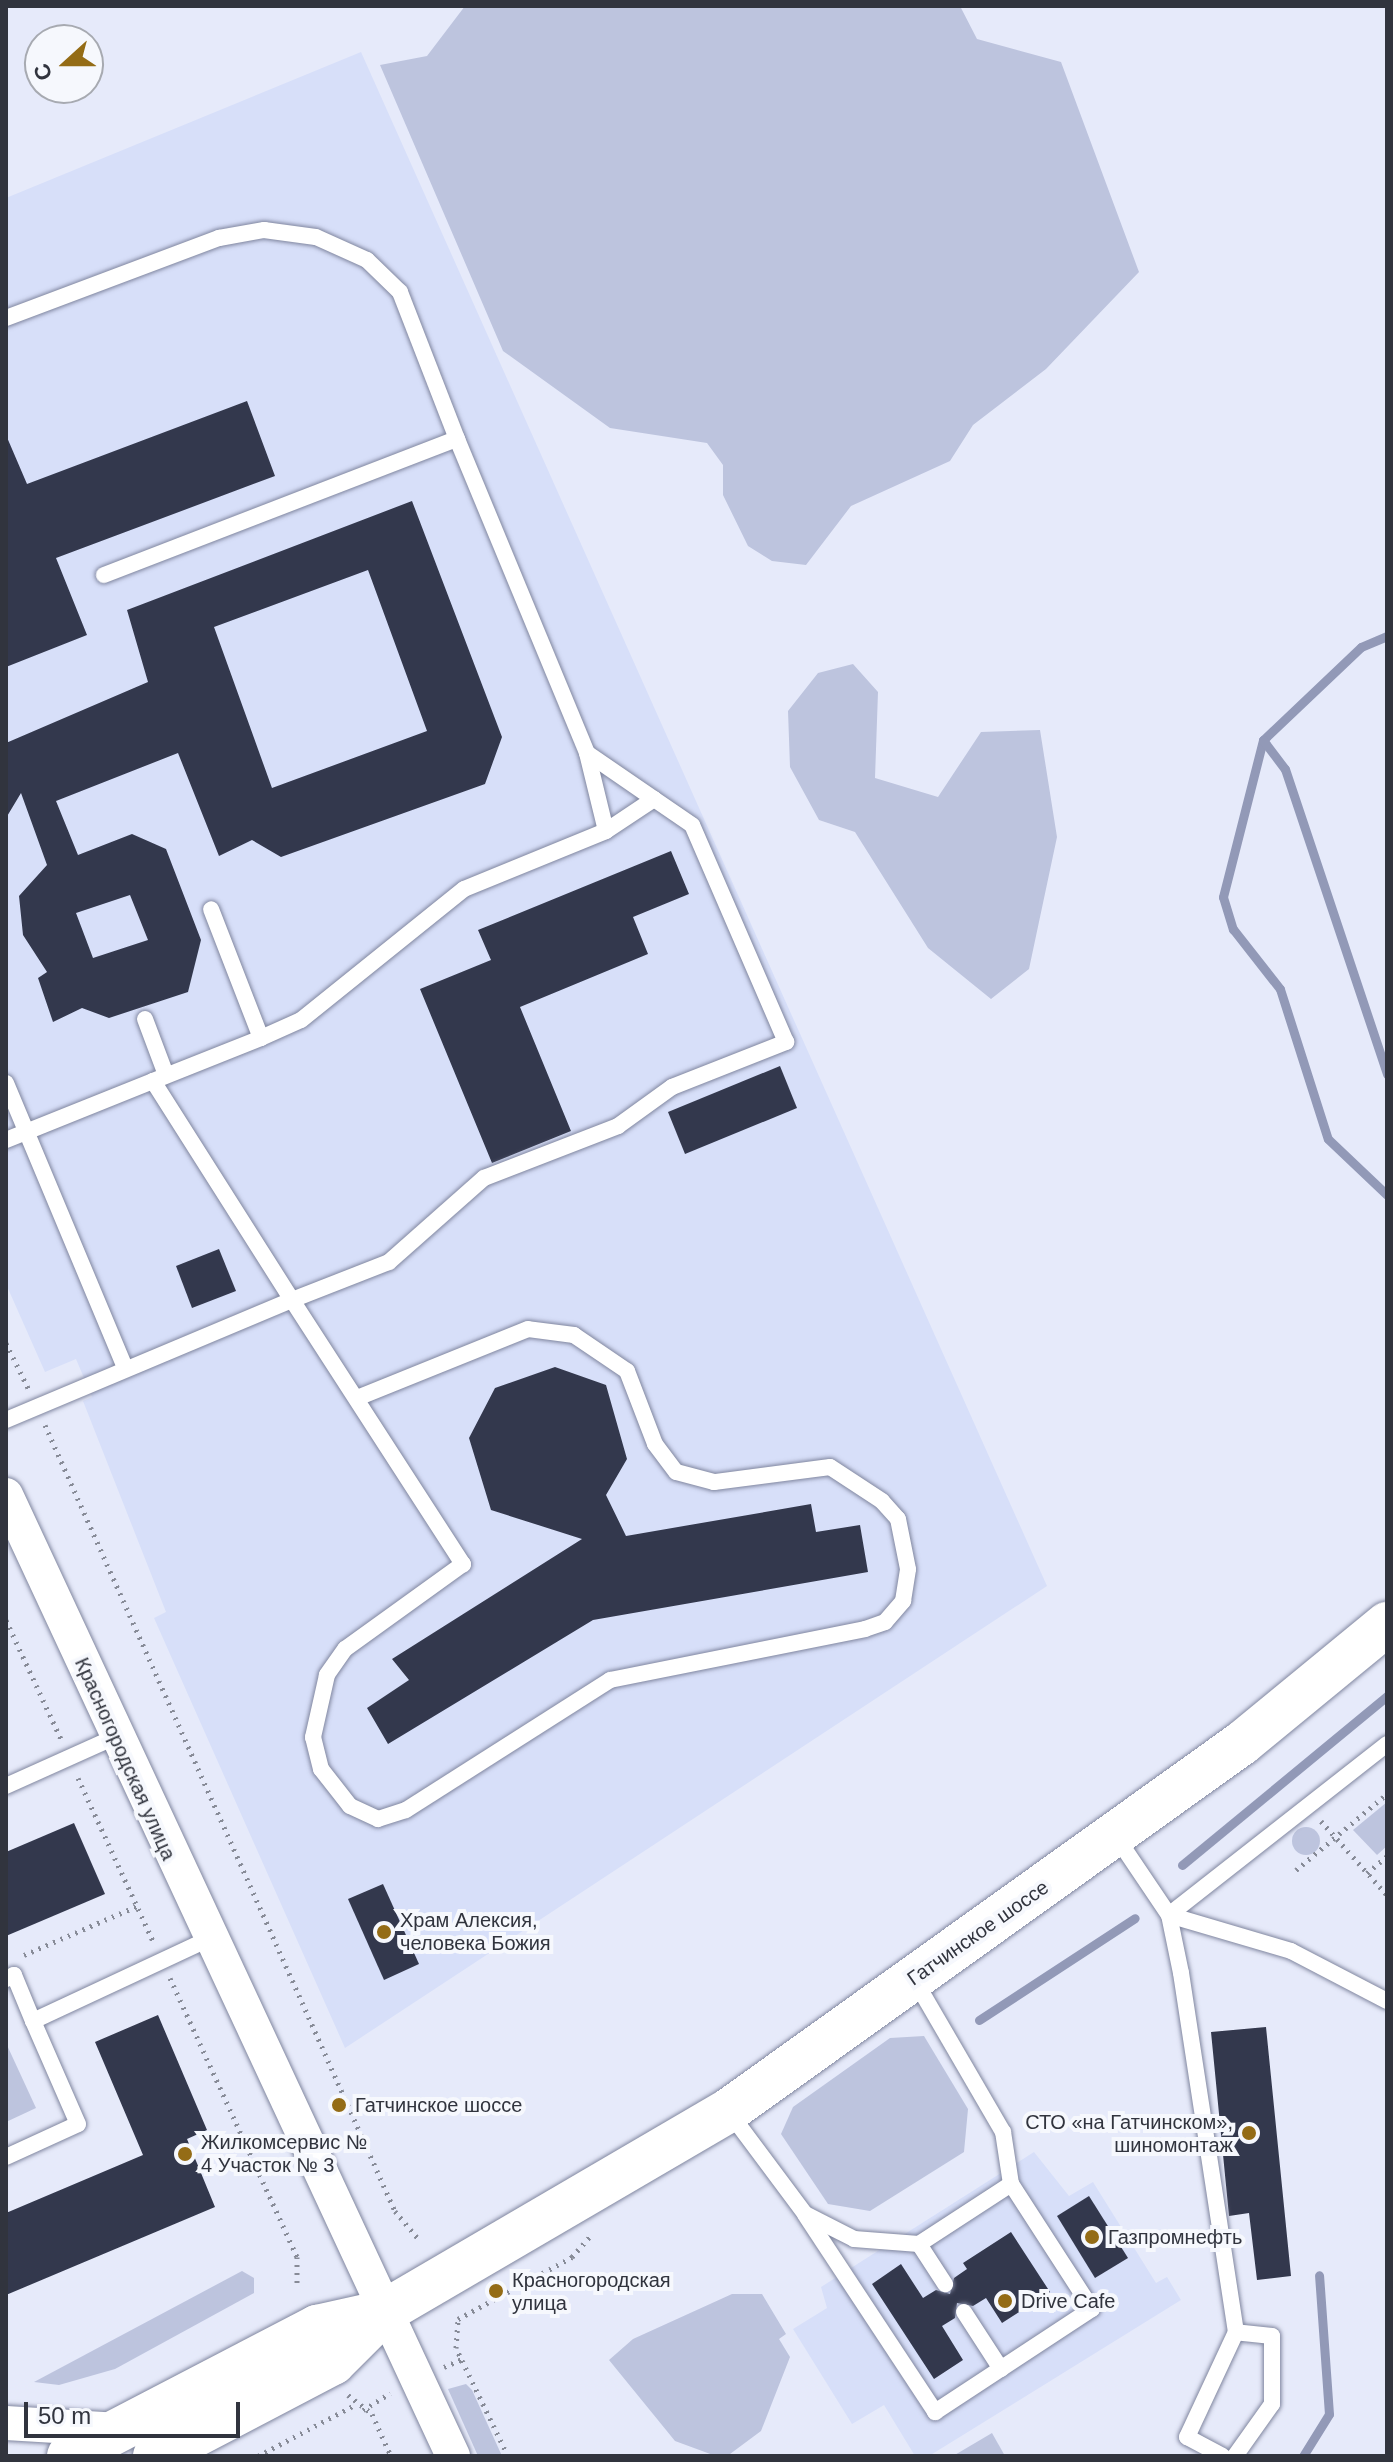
<!DOCTYPE html>
<html>
<head>
<meta charset="utf-8">
<style>
  body { margin:0 }
  #map { position:relative; width:1393px; height:2462px; overflow:hidden; background:#e6eafa; font-family:Helvetica,sans-serif }
  div>[style] { position:absolute }
  [style*='--x'] { left:calc(var(--x)*1px); top:calc(var(--y)*1px); width:calc(var(--w)*1px); rotate:calc(var(--a)*1deg) }
  .built>* { inset:0; background:#d7dff9 }
  .green>* { inset:0; background:#bdc4de }
  .round { border-radius:50% }
  .stream>* { height:9px; margin:-4.5px; padding:0 4.5px; transform-origin:4.5px; border-radius:4.5px; background:#9299b7 }
  .building>* { inset:0; background:#33384d }
  .path>* { height:5px; margin-top:-2.5px; transform-origin:0; background:repeating-linear-gradient(90deg,#878b97 0 2px,transparent 0 8px) }
  .roads { filter:drop-shadow(0 0 2px #80869f) drop-shadow(0 0 2px #80869f) }
  .service>* { height:16px; margin:-8px; padding:0 8px; transform-origin:8px; border-radius:8px; background:#fff }
  .minor>* { height:34px; margin:-17px; padding:0 17px; transform-origin:17px; border-radius:17px; background:#fff }
  .secondary>* { height:44px; margin:-22px; padding:0 22px; transform-origin:22px; border-radius:22px; background:#fff }
  .dots>* { width:22px; height:22px; translate:-50% -50%; box-sizing:border-box; border:4px solid #f6f8fd; border-radius:50% }
  span { translate:-50% -50%; white-space:nowrap; text-align:center; line-height:1.15; -webkit-text-stroke:8px #f6f8fd; paint-order:stroke }
  .street-label { font-size:20px; color:#31343e }
  .poi-label { font-size:20px; color:#31343e }
  .left { translate:0 -50%; text-align:left }
  .right { translate:-100% -50%; text-align:right }
  .frame { position:absolute; inset:0; border:8px solid #31343e; pointer-events:none }
  .north { position:absolute; left:24px; top:24px; width:80px; height:80px; box-sizing:border-box; background:#f6f8fd; border:2px solid #a7aab1; border-radius:50%; rotate:249deg; font-size:22px; font-weight:700; line-height:32px; text-align:center; color:#31343e }
  .north::after { content:''; display:block; margin:auto; width:28px; height:36px; background:#946c16; clip-path:polygon(50% 0,100% 100%,50% 72%,0 100%) }
  .scale { position:absolute; left:24px; top:2402px; width:216px; height:36px; box-sizing:border-box; border:4px solid #31343e; border-top:0; padding-left:10px; font-size:24px; line-height:28px; white-space:nowrap; color:#31343e; -webkit-text-stroke:6px #f6f8fd; paint-order:stroke }
</style>
</head>
<body>
<div id="map">
  <div class="built">
    <i style="clip-path:polygon(361px 52px,1047px 1586px,345px 2048px,154px 1618px,166px 1612px,83px 1401px,92px 1397px,76px 1359px,45px 1372px,6px 1284px,6px 198px)"></i>
    <i style="clip-path:polygon(1034px 2152px,1069px 2196px,1093px 2182px,1156px 2283px,1167px 2277px,1181px 2300px,929px 2456px,915px 2456px,884px 2405px,852px 2424px,793px 2329px,827px 2308px,821px 2287px)"></i>
  </div>
  <div class="green">
    <i style="clip-path:polygon(465px 6px,960px 6px,977px 39px,1061px 62px,1139px 272px,1046px 369px,973px 425px,950px 461px,851px 506px,806px 565px,772px 561px,748px 546px,723px 495px,723px 465px,707px 443px,610px 428px,503px 351px,380px 65px,427px 56px)"></i>
    <i style="clip-path:polygon(853px 664px,878px 692px,875px 778px,938px 797px,981px 732px,1040px 730px,1057px 837px,1029px 969px,991px 999px,928px 948px,855px 832px,819px 820px,790px 767px,788px 711px,818px 673px)"></i>
    <i style="clip-path:polygon(1387px 1802px,1387px 1846px,1377px 1855px,1353px 1830px)"></i>
    <i class="round" style="left:1292px;top:1827px;width:28px;height:28px"></i>
    <i style="clip-path:polygon(924px 2036px,968px 2109px,964px 2152px,870px 2211px,828px 2204px,781px 2134px,793px 2107px,890px 2038px)"></i>
    <i style="clip-path:polygon(6px 2043px,36px 2108px,6px 2122px)"></i>
    <i style="clip-path:polygon(242px 2271px,254px 2278px,254px 2293px,115px 2369px,59px 2385px,34px 2382px)"></i>
    <i style="clip-path:polygon(732px 2294px,762px 2294px,786px 2334px,779px 2339px,790px 2357px,761px 2431px,730px 2454px,713px 2455px,675px 2441px,609px 2360px,633px 2339px)"></i>
    <i style="clip-path:polygon(466px 2384px,472px 2390px,502px 2456px,478px 2456px,448px 2389px)"></i>
    <i style="clip-path:polygon(992px 2433px,1005px 2456px,953px 2456px)"></i>
  </div>
  <div class="stream">
    <i style="--x:1387;--y:636;--w:28;--a:157"></i>
    <i style="--x:1361;--y:647;--w:135;--a:136.5"></i>
    <i style="--x:1263;--y:740;--w:162;--a:104.3"></i>
    <i style="--x:1223;--y:897;--w:34;--a:73"></i>
    <i style="--x:1233;--y:929;--w:76;--a:51.9"></i>
    <i style="--x:1280;--y:989;--w:157;--a:72.3"></i>
    <i style="--x:1328;--y:1139;--w:81;--a:43.5"></i>
    <i style="--x:1263;--y:740;--w:36;--a:53"></i>
    <i style="--x:1285;--y:769;--w:322;--a:71.5"></i>
    <i style="--x:1182;--y:1865;--w:266;--a:-39.5"></i>
    <i style="--x:979;--y:2020;--w:186;--a:-33.2"></i>
    <i style="--x:1303;--y:2456;--w:49;--a:-58.2"></i>
    <i style="--x:1329;--y:2414;--w:139;--a:-94.1"></i>
  </div>
  <div class="building">
    <i style="clip-path:polygon(247px 401px,275px 476px,56px 558px,87px 635px,6px 667px,6px 435px,27px 484px)"></i>
    <i style="clip-path:polygon(evenodd,412px 501px,502px 737px,485px 784px,281px 857px,252px 840px,219px 856px,178px 753px,56px 801px,78px 855px,132px 834px,166px 849px,201px 940px,188px 992px,109px 1018px,82px 1008px,53px 1022px,38px 978px,47px 972px,23px 935px,19px 896px,47px 865px,21px 793px,6px 818px,6px 743px,148px 682px,127px 610px,412px 501px,368px 570px,427px 731px,272px 788px,214px 627px,368px 570px,412px 501px,130px 895px,148px 940px,93px 958px,76px 913px,130px 895px)"></i>
    <i style="clip-path:polygon(671px 851px,689px 894px,633px 917px,648px 954px,520px 1007px,571px 1131px,492px 1163px,420px 989px,491px 960px,478px 930px)"></i>
    <i style="clip-path:polygon(780px 1066px,797px 1108px,685px 1154px,668px 1112px)"></i>
    <i style="clip-path:polygon(219px 1249px,236px 1291px,192px 1308px,176px 1266px)"></i>
    <i style="clip-path:polygon(555px 1367px,606px 1385px,627px 1459px,606px 1495px,626px 1536px,811px 1504px,816px 1532px,860px 1525px,868px 1572px,593px 1620px,388px 1744px,367px 1708px,409px 1680px,392px 1659px,582px 1539px,491px 1510px,469px 1438px,495px 1388px)"></i>
    <i style="clip-path:polygon(74px 1823px,105px 1894px,6px 1936px,6px 1852px)"></i>
    <i style="clip-path:polygon(383px 1884px,419px 1964px,384px 1980px,348px 1899px)"></i>
    <i style="clip-path:polygon(158px 2015px,207px 2130px,187px 2139px,215px 2207px,6px 2295px,6px 2213px,143px 2155px,95px 2042px)"></i>
    <i style="clip-path:polygon(1266px 2027px,1291px 2276px,1257px 2280px,1249px 2213px,1229px 2216px,1211px 2032px)"></i>
    <i style="clip-path:polygon(1089px 2196px,1128px 2258px,1095px 2278px,1057px 2216px)"></i>
    <i style="clip-path:polygon(1011px 2232px,1050px 2292px,1002px 2323px,986px 2298px,973px 2306px,957px 2303px,955px 2318px,942px 2326px,963px 2360px,934px 2379px,872px 2284px,901px 2264px,923px 2298px,936px 2290px,950px 2294px,954px 2278px,967px 2269px,963px 2263px)"></i>
  </div>
  <div class="path">
    <i style="--x:6;--y:1343;--w:52;--a:63.9"></i>
    <i style="--x:45;--y:1425;--w:860;--a:66"></i>
    <i style="--x:395;--y:2211;--w:38;--a:50"></i>
    <i style="--x:6;--y:1620;--w:131;--a:65.2"></i>
    <i style="--x:78;--y:1778;--w:182;--a:65.3"></i>
    <i style="--x:1321;--y:1821;--w:99;--a:48.3"></i>
    <i style="--x:1296;--y:1870;--w:119;--a:-39.9"></i>
    <i style="--x:1367;--y:1873;--w:26;--a:-40"></i>
    <i style="--x:24;--y:1955;--w:123;--a:-23.4"></i>
    <i style="--x:170;--y:1978;--w:307;--a:65.5"></i>
    <i style="--x:297;--y:2257;--w:27;--a:90"></i>
    <i style="--x:444;--y:2367;--w:20;--a:-24"></i>
    <i style="--x:348;--y:2395;--w:31;--a:38"></i>
    <i style="--x:372;--y:2414;--w:46;--a:65.7"></i>
    <i style="--x:363;--y:2410;--w:32;--a:-32"></i>
    <i style="--x:258;--y:2456;--w:107;--a:-27.8"></i>
    <i style="--x:508;--y:2456;--w:120;--a:-115.7"></i>
    <i style="--x:456;--y:2348;--w:29;--a:-86"></i>
    <i style="--x:458;--y:2319;--w:130;--a:-28.5"></i>
    <i style="--x:572;--y:2257;--w:28;--a:-49"></i>
  </div>
  <div class="roads">
    <div class="service">
      <i style="--x:6;--y:318;--w:228;--a:-20.6"></i>
      <i style="--x:219;--y:238;--w:46;--a:-10.1"></i>
      <i style="--x:264;--y:230;--w:52;--a:7.7"></i>
      <i style="--x:316;--y:237;--w:56;--a:24.3"></i>
      <i style="--x:367;--y:260;--w:46;--a:44.1"></i>
      <i style="--x:400;--y:292;--w:158;--a:68.8"></i>
      <i style="--x:104;--y:575;--w:378;--a:-21.1"></i>
      <i style="--x:457;--y:439;--w:340;--a:67.5"></i>
      <i style="--x:587;--y:753;--w:81;--a:34.5"></i>
      <i style="--x:587;--y:753;--w:80;--a:76.3"></i>
      <i style="--x:145;--y:1019;--w:60;--a:69.4"></i>
      <i style="--x:153;--y:1081;--w:116;--a:-21.7"></i>
      <i style="--x:261;--y:1038;--w:138;--a:-111.2"></i>
      <i style="--x:6;--y:1083;--w:309;--a:67.3"></i>
      <i style="--x:6;--y:1140;--w:158;--a:-21.9"></i>
      <i style="--x:153;--y:1081;--w:259;--a:57.6"></i>
      <i style="--x:292;--y:1300;--w:104;--a:-21.4"></i>
      <i style="--x:389;--y:1262;--w:127;--a:-41.5"></i>
      <i style="--x:484;--y:1178;--w:144;--a:-21.2"></i>
      <i style="--x:618;--y:1126;--w:67;--a:-35.8"></i>
      <i style="--x:672;--y:1087;--w:123;--a:-21.5"></i>
      <i style="--x:786;--y:1042;--w:236;--a:-113.4"></i>
      <i style="--x:692;--y:825;--w:46;--a:-145.6"></i>
      <i style="--x:654;--y:799;--w:58;--a:146.3"></i>
      <i style="--x:606;--y:831;--w:153;--a:157.8"></i>
      <i style="--x:464;--y:889;--w:209;--a:141.2"></i>
      <i style="--x:301;--y:1020;--w:44;--a:155.8"></i>
      <i style="--x:6;--y:1420;--w:310;--a:-22.8"></i>
      <i style="--x:292;--y:1300;--w:315;--a:57.1"></i>
      <i style="--x:463;--y:1564;--w:145;--a:144.2"></i>
      <i style="--x:345;--y:1649;--w:32;--a:125"></i>
      <i style="--x:327;--y:1675;--w:64;--a:102.7"></i>
      <i style="--x:313;--y:1737;--w:33;--a:76"></i>
      <i style="--x:321;--y:1769;--w:47;--a:51.9"></i>
      <i style="--x:350;--y:1806;--w:31;--a:25"></i>
      <i style="--x:378;--y:1819;--w:29;--a:-18"></i>
      <i style="--x:406;--y:1810;--w:242;--a:-32.5"></i>
      <i style="--x:610;--y:1680;--w:260;--a:-11.3"></i>
      <i style="--x:865;--y:1629;--w:21;--a:-19"></i>
      <i style="--x:885;--y:1622;--w:28;--a:-49"></i>
      <i style="--x:903;--y:1601;--w:32;--a:-81"></i>
      <i style="--x:908;--y:1569;--w:51;--a:-101.3"></i>
      <i style="--x:898;--y:1519;--w:24;--a:-132"></i>
      <i style="--x:882;--y:1501;--w:62;--a:-146.8"></i>
      <i style="--x:830;--y:1467;--w:117;--a:172.6"></i>
      <i style="--x:714;--y:1482;--w:39;--a:-165"></i>
      <i style="--x:676;--y:1472;--w:35;--a:-127"></i>
      <i style="--x:655;--y:1444;--w:78;--a:-111"></i>
      <i style="--x:627;--y:1371;--w:64;--a:-145.8"></i>
      <i style="--x:574;--y:1335;--w:46;--a:-172.6"></i>
      <i style="--x:528;--y:1329;--w:184;--a:158"></i>
      <i style="--x:1387;--y:1744;--w:277;--a:141.9"></i>
      <i style="--x:1169;--y:1915;--w:127;--a:16.4"></i>
      <i style="--x:1291;--y:1951;--w:108;--a:27.5"></i>
      <i style="--x:6;--y:1786;--w:120;--a:-24.2"></i>
      <i style="--x:1115;--y:1835;--w:97;--a:56"></i>
      <i style="--x:1169;--y:1915;--w:59;--a:78.3"></i>
      <i style="--x:1181;--y:1973;--w:363;--a:81.3"></i>
      <i style="--x:1236;--y:2332;--w:116;--a:115"></i>
      <i style="--x:1187;--y:2437;--w:40;--a:28"></i>
      <i style="--x:6;--y:1979;--w:9;--a:-27"></i>
      <i style="--x:14;--y:1975;--w:50;--a:67.6"></i>
      <i style="--x:729;--y:2112;--w:127;--a:53.3"></i>
      <i style="--x:805;--y:2214;--w:55;--a:27"></i>
      <i style="--x:854;--y:2239;--w:65;--a:4.4"></i>
      <i style="--x:919;--y:2244;--w:110;--a:-33.1"></i>
      <i style="--x:1011;--y:2184;--w:53;--a:-98.7"></i>
      <i style="--x:1003;--y:2132;--w:175;--a:-120.2"></i>
      <i style="--x:6;--y:2157;--w:79;--a:-24.6"></i>
      <i style="--x:78;--y:2124;--w:112;--a:-113.6"></i>
      <i style="--x:33;--y:2021;--w:192;--a:-25"></i>
      <i style="--x:806;--y:2216;--w:235;--a:56.6"></i>
      <i style="--x:935;--y:2412;--w:188;--a:-33.3"></i>
      <i style="--x:1092;--y:2309;--w:149;--a:-122.9"></i>
      <i style="--x:919;--y:2244;--w:48;--a:57"></i>
      <i style="--x:964;--y:2312;--w:68;--a:57"></i>
      <i style="--x:1235;--y:2456;--w:64;--a:-54.6"></i>
      <i style="--x:1272;--y:2404;--w:68;--a:-90"></i>
      <i style="--x:1272;--y:2336;--w:36;--a:-174"></i>
    </div>
    <div class="minor">
      <i style="--x:6;--y:1495;--w:1060;--a:65.05"></i>
      <i style="--x:6;--y:2423;--w:113;--a:3.5"></i>
    </div>
    <div class="secondary">
      <i style="--x:69;--y:2456;--w:280;--a:-27.5"></i>
      <i style="--x:317;--y:2327;--w:69;--a:-12.6"></i>
      <i style="--x:155;--y:2456;--w:201;--a:-27.6"></i>
      <i style="--x:333;--y:2363;--w:72;--a:-45"></i>
      <i style="--x:384;--y:2312;--w:398;--a:-30.3"></i>
      <i style="--x:728;--y:2111;--w:632;--a:-35.6"></i>
      <i style="--x:1242;--y:1743;--w:188;--a:-39.4"></i>
    </div>
  </div>
  <div class="dots">
    <i style="left:384px;top:1932px;background:#946c16"></i>
    <i style="left:339px;top:2105px;background:#946c16"></i>
    <i style="left:1249px;top:2133px;background:#946c16"></i>
    <i style="left:185px;top:2154px;background:#946c16"></i>
    <i style="left:1092px;top:2237px;background:#946c16"></i>
    <i style="left:496px;top:2291px;background:#946c16"></i>
    <i style="left:1005px;top:2301px;background:#946c16"></i>
  </div>
  <div class="street-label">
    <span style="left:125px;top:1759px;rotate:66deg">Красногородская улица</span>
    <span style="left:978px;top:1933px;rotate:-35deg">Гатчинское шоссе</span>
  </div>
  <div class="poi-label">
    <span class="left" style="left:400px;top:1932px">Храм Алексия,<br>человека Божия</span>
    <span class="left" style="left:355px;top:2105px">Гатчинское шоссе</span>
    <span class="right" style="left:1233px;top:2134px">СТО «на Гатчинском»,<br>шиномонтаж</span>
    <span class="left" style="left:201px;top:2154px">Жилкомсервис №<br>4 Участок № 3</span>
    <span class="left" style="left:1108px;top:2237px">Газпромнефть</span>
    <span class="left" style="left:512px;top:2292px">Красногородская<br>улица</span>
    <span class="left" style="left:1021px;top:2301px">Drive Cafe</span>
  </div>
  <div class="frame"></div>
  <div class="north">С</div>
  <div class="scale">50 m</div>
</div>
</body>
</html>
